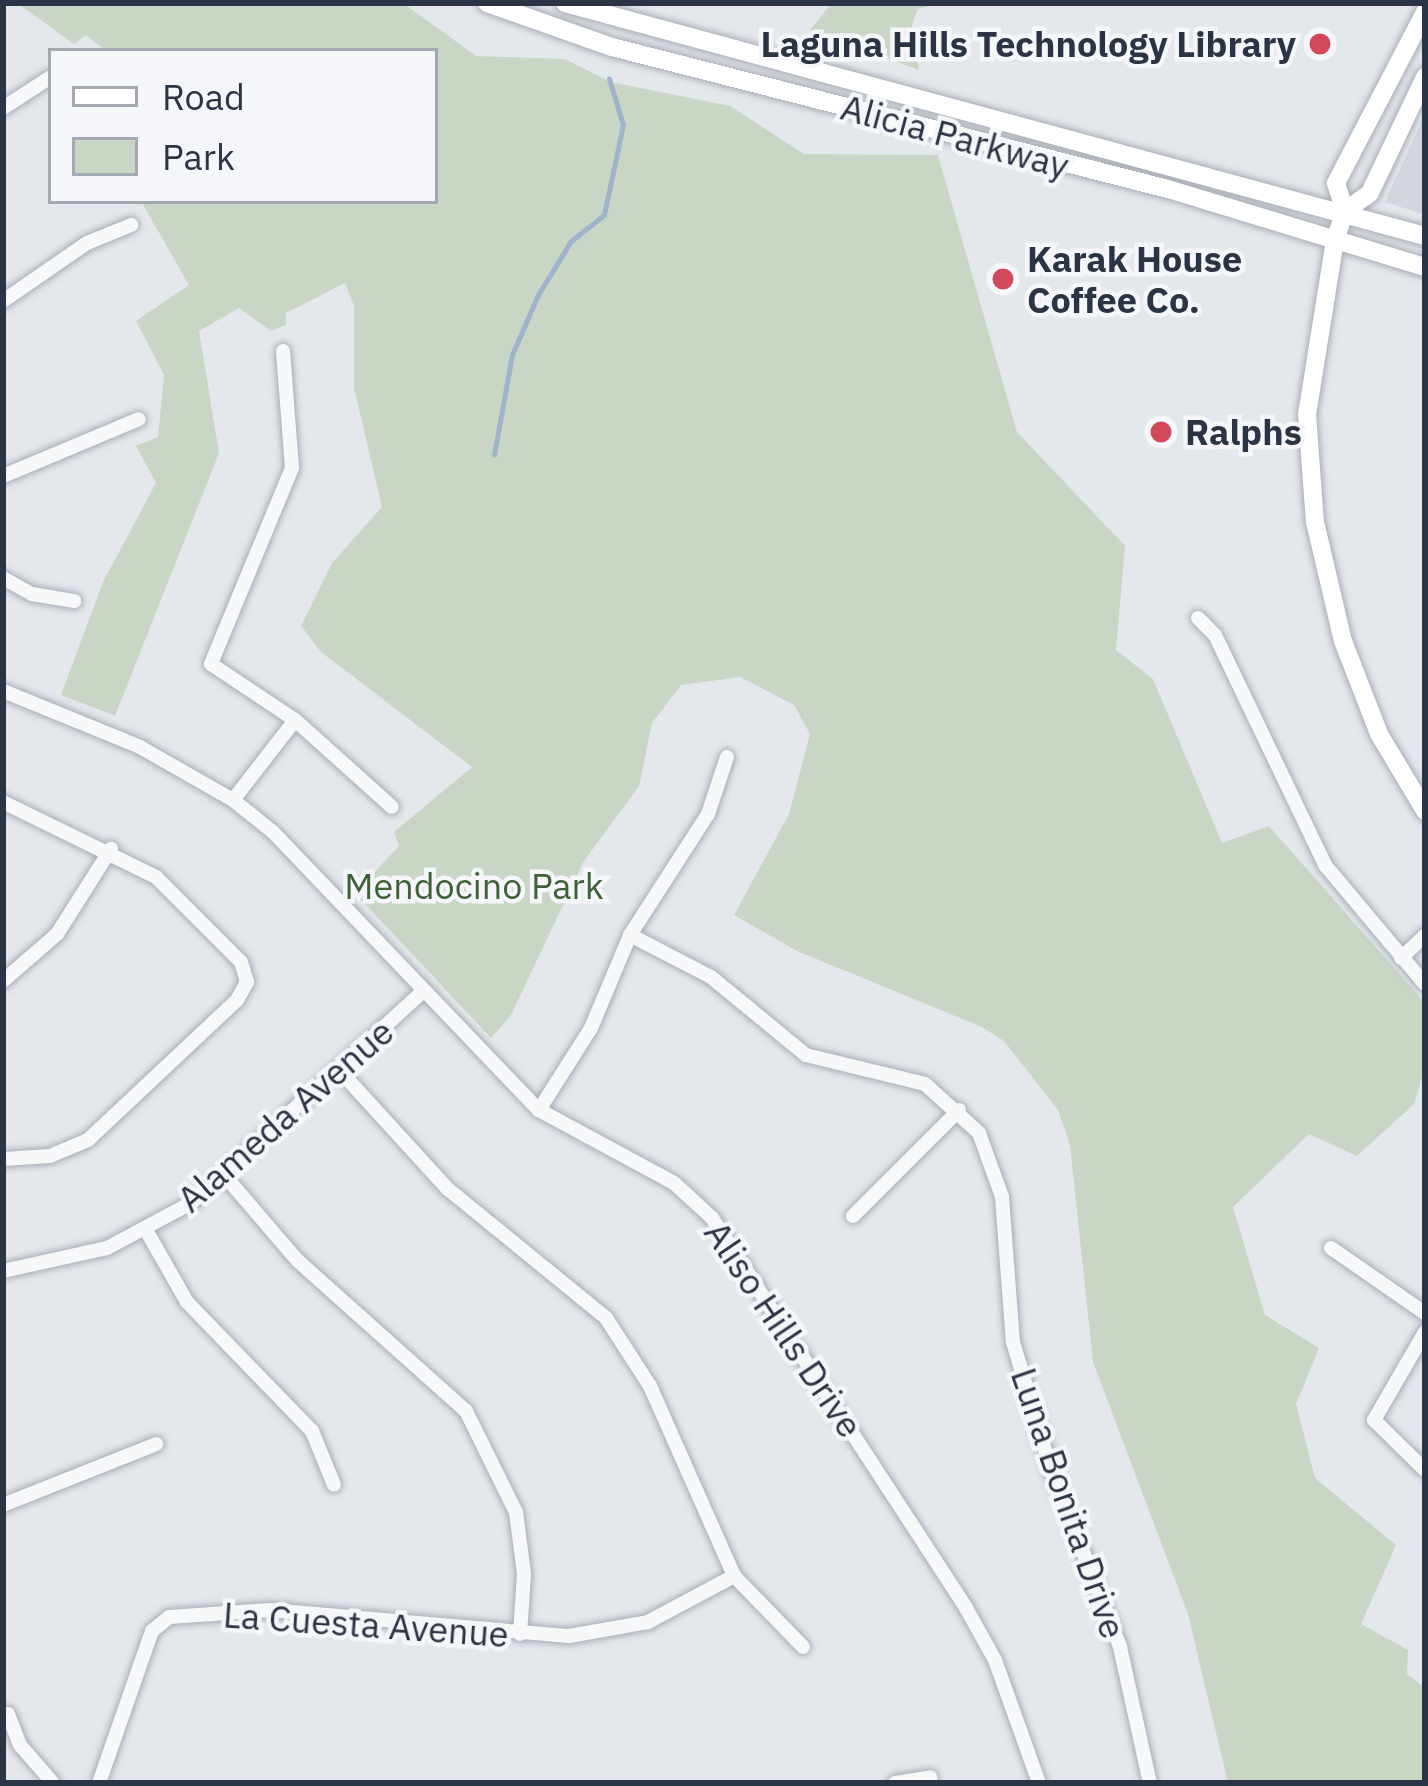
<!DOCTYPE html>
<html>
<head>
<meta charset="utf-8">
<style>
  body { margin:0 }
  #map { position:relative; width:1428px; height:1786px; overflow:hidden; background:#e4e7ec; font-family:"IBM Plex Sans",sans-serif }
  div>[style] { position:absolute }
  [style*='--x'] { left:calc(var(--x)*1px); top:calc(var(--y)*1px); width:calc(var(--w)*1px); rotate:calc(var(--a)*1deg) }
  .built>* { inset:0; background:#d2d6de }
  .green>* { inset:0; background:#c9d6c5 }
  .stream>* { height:4.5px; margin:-2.25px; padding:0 2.25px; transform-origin:2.25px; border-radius:2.25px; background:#9fb4cc }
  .roads { filter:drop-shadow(0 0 3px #a9aeb7) drop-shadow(0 0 3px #a9aeb7) }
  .minor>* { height:14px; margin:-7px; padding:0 7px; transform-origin:7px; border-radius:7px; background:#f7f8fa }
  .major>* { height:18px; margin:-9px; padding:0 9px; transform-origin:9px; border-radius:9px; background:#fff }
  .dots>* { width:33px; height:33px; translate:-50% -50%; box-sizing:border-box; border:6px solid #f4f6f9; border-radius:50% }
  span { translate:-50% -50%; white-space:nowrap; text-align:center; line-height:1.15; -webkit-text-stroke:9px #f4f6f9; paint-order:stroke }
  .poi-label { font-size:36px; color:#2b3445; font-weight:700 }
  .right { translate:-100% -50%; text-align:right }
  .left { translate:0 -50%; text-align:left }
  .street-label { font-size:36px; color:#2b3445 }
  .park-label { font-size:36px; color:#3f6138 }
  .frame { position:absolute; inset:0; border:6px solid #2b3445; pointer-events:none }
  .legend { position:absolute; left:48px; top:48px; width:390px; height:156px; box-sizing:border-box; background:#f4f6f9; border:3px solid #a4a8b1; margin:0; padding:15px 21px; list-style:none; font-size:36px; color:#2b3445 }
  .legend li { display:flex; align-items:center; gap:24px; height:60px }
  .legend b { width:60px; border:3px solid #a4a8b1 }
</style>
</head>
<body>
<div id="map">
  <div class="built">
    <i style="clip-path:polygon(1425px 114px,1425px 215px,1385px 202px)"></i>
  </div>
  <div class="green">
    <i style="clip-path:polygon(17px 3px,403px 3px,476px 56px,565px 59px,611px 82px,730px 106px,804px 154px,938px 155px,1017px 432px,1125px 546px,1116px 650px,1153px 679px,1222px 843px,1269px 826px,1425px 1003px,1425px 1068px,1414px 1104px,1357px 1156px,1309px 1134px,1233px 1207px,1265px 1315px,1319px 1348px,1296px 1404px,1315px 1478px,1396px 1545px,1361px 1624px,1408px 1650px,1407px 1674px,1425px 1688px,1425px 1783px,1228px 1783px,1188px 1614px,1093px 1362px,1070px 1145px,1058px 1110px,1004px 1041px,982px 1027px,797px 951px,734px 915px,789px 814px,810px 734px,794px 705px,740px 677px,681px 685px,652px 723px,639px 786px,584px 861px,511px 1015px,491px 1038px,355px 893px,399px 846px,394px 832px,472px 767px,321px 652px,301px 626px,332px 563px,382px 507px,354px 388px,354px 306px,345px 283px,286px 313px,286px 325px,271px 331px,239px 308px,199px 331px,219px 453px,115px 716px,61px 695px,103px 582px,156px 483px,136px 446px,158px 437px,164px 375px,136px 321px,189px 285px,141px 201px,435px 201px,435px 51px,106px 51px,86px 35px,74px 44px)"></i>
    <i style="clip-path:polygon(832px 3px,941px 3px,918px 9px,912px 24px,919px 70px,810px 30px)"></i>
  </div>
  <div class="stream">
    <i style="--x:494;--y:455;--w:102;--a:-79.8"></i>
    <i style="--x:512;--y:355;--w:65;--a:-66.6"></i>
    <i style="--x:538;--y:295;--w:63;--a:-58.6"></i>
    <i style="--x:571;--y:241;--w:42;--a:-38.2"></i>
    <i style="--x:604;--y:215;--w:92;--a:-78.1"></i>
    <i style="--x:623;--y:125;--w:48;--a:-106.9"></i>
  </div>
  <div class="roads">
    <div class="minor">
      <i style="--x:3;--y:108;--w:57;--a:-32.9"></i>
      <i style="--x:3;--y:301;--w:102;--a:-34.6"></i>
      <i style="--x:87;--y:243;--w:48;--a:-22.2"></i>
      <i style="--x:283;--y:351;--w:117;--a:85.6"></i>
      <i style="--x:292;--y:468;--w:212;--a:112.5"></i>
      <i style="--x:211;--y:664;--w:101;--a:33.7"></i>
      <i style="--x:295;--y:720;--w:130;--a:41.9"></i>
      <i style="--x:3;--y:476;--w:147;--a:-22.7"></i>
      <i style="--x:3;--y:578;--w:33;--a:29"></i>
      <i style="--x:32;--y:594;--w:43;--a:9.5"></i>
      <i style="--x:1198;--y:618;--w:24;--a:45"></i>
      <i style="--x:1215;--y:635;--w:255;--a:64.4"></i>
      <i style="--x:1325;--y:865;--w:155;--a:50"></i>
      <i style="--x:3;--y:691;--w:148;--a:22.2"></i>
      <i style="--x:140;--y:747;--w:107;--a:29.7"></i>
      <i style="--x:233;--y:800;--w:51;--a:38.7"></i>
      <i style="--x:273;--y:832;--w:385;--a:46.3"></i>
      <i style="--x:539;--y:1110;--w:153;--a:28.4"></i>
      <i style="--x:674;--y:1183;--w:52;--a:42.6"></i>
      <i style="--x:712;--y:1218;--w:465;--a:56.9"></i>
      <i style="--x:966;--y:1608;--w:60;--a:60.9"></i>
      <i style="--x:995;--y:1660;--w:131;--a:70.3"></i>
      <i style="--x:233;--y:800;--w:101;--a:-52.2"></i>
      <i style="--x:3;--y:802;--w:170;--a:26.1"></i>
      <i style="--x:156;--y:877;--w:120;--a:45"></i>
      <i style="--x:241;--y:962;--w:21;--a:73"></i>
      <i style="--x:247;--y:982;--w:21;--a:119"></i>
      <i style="--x:237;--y:1000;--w:204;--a:136.8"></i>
      <i style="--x:88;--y:1140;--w:41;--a:157.2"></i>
      <i style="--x:50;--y:1156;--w:47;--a:176.3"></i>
      <i style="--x:630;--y:935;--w:91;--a:27.4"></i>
      <i style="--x:711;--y:977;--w:123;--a:39.4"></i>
      <i style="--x:806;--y:1055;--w:122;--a:13.7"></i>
      <i style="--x:925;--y:1084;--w:73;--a:42.2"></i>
      <i style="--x:979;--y:1133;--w:68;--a:70.2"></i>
      <i style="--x:1002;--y:1197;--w:145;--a:85.7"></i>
      <i style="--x:1013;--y:1342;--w:130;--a:73.5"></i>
      <i style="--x:1050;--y:1467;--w:193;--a:68.7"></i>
      <i style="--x:1120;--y:1647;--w:139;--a:77.6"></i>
      <i style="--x:1401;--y:958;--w:33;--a:-43"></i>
      <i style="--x:3;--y:981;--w:72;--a:-41"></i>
      <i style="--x:57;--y:934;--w:101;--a:-57.6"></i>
      <i style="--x:341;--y:1072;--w:159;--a:47.6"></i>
      <i style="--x:448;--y:1189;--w:204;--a:39.2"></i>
      <i style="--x:606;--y:1318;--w:81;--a:57.1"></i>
      <i style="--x:650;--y:1386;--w:208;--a:66.1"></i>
      <i style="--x:734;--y:1576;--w:99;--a:45.8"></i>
      <i style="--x:539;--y:1110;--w:97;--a:-57.6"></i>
      <i style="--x:591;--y:1028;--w:101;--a:-67.2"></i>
      <i style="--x:630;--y:935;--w:144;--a:-57.2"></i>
      <i style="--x:708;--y:814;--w:60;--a:-71.6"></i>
      <i style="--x:225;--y:1176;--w:111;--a:49.4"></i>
      <i style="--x:297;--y:1260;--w:227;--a:41.8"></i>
      <i style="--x:466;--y:1411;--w:113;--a:63.7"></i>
      <i style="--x:516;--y:1512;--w:63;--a:82.6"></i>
      <i style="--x:524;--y:1574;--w:60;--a:93.8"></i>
      <i style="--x:853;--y:1216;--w:150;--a:-45"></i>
      <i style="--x:146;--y:1230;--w:83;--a:60.3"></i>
      <i style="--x:187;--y:1302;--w:180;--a:45.9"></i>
      <i style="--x:312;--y:1431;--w:58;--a:67.8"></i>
      <i style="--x:1331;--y:1248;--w:114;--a:34.7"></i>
      <i style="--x:3;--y:1271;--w:107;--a:-12.5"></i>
      <i style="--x:107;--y:1248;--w:95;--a:-28.2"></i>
      <i style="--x:191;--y:1203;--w:314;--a:-42.4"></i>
      <i style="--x:1425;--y:1332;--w:102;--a:120.1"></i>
      <i style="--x:1374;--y:1420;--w:71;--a:44.4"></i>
      <i style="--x:3;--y:1505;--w:165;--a:-21.7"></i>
      <i style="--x:8;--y:1714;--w:33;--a:69"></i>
      <i style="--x:20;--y:1745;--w:50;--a:49"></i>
      <i style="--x:99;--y:1783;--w:161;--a:-70.8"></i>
      <i style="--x:152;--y:1631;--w:22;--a:-39"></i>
      <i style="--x:169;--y:1617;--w:101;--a:-4"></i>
      <i style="--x:270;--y:1610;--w:300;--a:5"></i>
      <i style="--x:569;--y:1636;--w:80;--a:-10"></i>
      <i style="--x:648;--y:1622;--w:98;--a:-28.1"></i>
      <i style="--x:895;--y:1783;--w:36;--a:-9"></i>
    </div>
    <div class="major">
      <i style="--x:487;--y:3;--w:133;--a:19.4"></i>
      <i style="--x:612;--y:47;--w:574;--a:14.33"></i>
      <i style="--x:1168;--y:189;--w:269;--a:16.9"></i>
      <i style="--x:565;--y:3;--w:891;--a:15.16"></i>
      <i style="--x:1425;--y:77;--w:128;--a:115.4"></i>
      <i style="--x:1370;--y:193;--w:31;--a:144"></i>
      <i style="--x:1345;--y:211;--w:31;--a:109"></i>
      <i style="--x:1335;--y:240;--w:176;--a:99.1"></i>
      <i style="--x:1307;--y:414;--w:108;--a:85.8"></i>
      <i style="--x:1315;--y:522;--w:122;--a:76.8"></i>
      <i style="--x:1343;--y:641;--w:100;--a:68.8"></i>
      <i style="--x:1379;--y:734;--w:90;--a:59.1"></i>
      <i style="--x:1345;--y:211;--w:29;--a:-108"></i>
      <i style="--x:1336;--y:183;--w:193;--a:-62.5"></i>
    </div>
  </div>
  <div class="dots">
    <i style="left:1320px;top:44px;background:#d1495b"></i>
    <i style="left:1003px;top:279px;background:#d1495b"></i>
    <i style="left:1161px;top:432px;background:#d1495b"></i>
  </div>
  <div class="poi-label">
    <span class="right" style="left:1296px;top:44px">Laguna Hills Technology Library</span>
    <span class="left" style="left:1027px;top:279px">Karak House<br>Coffee Co.</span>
    <span class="left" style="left:1185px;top:432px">Ralphs</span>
  </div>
  <div class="street-label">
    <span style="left:955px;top:136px;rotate:15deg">Alicia Parkway</span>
    <span style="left:285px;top:1115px;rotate:-41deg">Alameda Avenue</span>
    <span style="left:784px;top:1329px;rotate:56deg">Aliso Hills Drive</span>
    <span style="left:1069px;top:1503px;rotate:71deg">Luna Bonita Drive</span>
    <span style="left:366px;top:1624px;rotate:4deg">La Cuesta Avenue</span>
  </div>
  <div class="park-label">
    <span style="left:474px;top:886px">Mendocino Park</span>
  </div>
  <div class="frame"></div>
  <ul class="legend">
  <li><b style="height:15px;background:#fff"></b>Road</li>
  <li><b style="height:33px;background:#c9d6c5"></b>Park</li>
  </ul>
</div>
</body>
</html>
